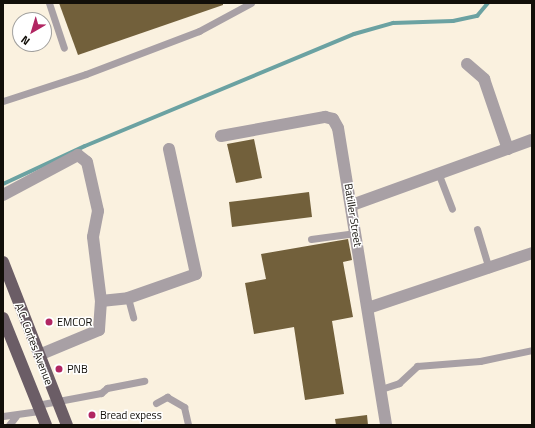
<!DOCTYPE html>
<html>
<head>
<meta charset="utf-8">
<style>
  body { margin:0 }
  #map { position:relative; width:535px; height:428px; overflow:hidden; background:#faf1df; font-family:"Titillium Web",sans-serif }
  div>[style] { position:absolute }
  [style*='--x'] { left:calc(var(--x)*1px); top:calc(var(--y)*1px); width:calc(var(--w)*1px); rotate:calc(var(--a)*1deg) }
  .stream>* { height:4px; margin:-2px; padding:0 2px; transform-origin:2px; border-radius:2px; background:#6ba2a2 }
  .building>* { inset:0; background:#72603b }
  .lane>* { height:7px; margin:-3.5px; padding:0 3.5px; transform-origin:3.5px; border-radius:3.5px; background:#a8a0a5 }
  .street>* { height:12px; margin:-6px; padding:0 6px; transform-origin:6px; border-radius:6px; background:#a8a0a5 }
  .primary>* { height:12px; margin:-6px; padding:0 6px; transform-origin:6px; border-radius:6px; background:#6b5d66 }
  .dots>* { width:11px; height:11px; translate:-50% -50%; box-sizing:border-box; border:2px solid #fff; border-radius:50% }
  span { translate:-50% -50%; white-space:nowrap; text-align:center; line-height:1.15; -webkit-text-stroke:3px #fff; paint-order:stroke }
  .street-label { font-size:11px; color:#120f09 }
  .poi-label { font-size:11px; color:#120f09 }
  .left { translate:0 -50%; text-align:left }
  .frame { position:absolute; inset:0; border:4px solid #120f09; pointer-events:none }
  .north { position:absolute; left:12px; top:12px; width:40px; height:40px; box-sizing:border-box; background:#fff; border:1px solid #a09f9d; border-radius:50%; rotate:218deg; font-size:11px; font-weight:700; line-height:16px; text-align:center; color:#120f09 }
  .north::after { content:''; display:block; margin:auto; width:14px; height:18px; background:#b12662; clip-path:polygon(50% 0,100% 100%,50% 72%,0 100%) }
</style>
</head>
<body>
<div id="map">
  <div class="stream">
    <i style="--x:3;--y:184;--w:90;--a:-24.9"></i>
    <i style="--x:85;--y:146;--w:291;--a:-22.6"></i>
    <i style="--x:354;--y:34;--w:41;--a:-15.8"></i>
    <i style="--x:393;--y:23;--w:60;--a:-1.9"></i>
    <i style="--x:453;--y:21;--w:25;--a:-12"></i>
    <i style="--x:477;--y:16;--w:17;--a:-50"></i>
  </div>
  <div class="building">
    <i style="clip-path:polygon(59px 3px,223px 3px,223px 5px,78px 55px)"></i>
    <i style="clip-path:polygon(254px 139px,262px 178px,236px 183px,227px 144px)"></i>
    <i style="clip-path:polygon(309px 192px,312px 217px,232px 227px,229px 202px)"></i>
    <i style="clip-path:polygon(348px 239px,352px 260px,343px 262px,353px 317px,332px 321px,344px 394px,305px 400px,294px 327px,254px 334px,245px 283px,266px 279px,261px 254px)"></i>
    <i style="clip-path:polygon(367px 415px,368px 425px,336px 425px,335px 419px)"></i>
  </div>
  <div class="lane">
    <i style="--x:49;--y:3;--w:47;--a:71.6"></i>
    <i style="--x:3;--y:101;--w:87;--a:-18"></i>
    <i style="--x:86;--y:74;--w:121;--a:-20.8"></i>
    <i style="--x:199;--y:31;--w:59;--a:-28.3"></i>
    <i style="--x:439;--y:175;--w:36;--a:69"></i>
    <i style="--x:477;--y:229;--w:42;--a:73.3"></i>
    <i style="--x:311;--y:239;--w:45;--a:-7.6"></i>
    <i style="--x:128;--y:298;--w:20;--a:75"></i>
    <i style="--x:381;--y:389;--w:19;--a:-18"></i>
    <i style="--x:399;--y:383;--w:25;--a:-43"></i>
    <i style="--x:417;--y:366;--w:63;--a:-4.5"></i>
    <i style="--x:480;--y:361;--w:53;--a:-11.9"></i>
    <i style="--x:156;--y:403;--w:13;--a:-29"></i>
    <i style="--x:167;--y:397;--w:20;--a:30"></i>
    <i style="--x:184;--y:407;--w:18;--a:77"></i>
    <i style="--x:37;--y:405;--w:65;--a:-10.6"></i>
    <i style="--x:101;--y:393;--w:8;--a:-40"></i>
    <i style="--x:107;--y:388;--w:38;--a:-11"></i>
    <i style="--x:3;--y:416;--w:36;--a:-8"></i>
    <i style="--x:9;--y:425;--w:11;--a:-52"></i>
  </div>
  <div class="street">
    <i style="--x:467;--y:64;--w:23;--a:41"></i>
    <i style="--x:484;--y:79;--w:74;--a:71.1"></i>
    <i style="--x:221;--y:136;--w:106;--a:-10.4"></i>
    <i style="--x:325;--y:117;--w:8;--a:14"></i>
    <i style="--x:333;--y:119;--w:10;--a:61"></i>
    <i style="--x:338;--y:128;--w:301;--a:80.8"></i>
    <i style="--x:3;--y:195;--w:85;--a:-28.1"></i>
    <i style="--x:78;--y:155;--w:11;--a:38"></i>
    <i style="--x:87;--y:162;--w:50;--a:77.3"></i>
    <i style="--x:98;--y:211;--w:26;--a:101"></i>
    <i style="--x:93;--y:237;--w:64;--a:82.9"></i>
    <i style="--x:101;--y:301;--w:29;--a:94"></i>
    <i style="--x:99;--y:330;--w:65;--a:157.4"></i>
    <i style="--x:352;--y:205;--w:191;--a:-19.9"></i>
    <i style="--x:101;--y:301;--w:27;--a:-6"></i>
    <i style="--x:128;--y:298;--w:72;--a:-19.4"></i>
    <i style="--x:196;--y:274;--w:128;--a:-102.2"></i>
    <i style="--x:368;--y:308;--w:173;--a:-18.5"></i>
  </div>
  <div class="primary">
    <i style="--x:3;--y:262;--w:175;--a:68.6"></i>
    <i style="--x:3;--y:318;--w:115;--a:68.1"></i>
  </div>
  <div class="dots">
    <i style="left:49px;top:322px;background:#b12662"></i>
    <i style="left:59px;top:369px;background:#b12662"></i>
    <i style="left:92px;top:415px;background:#b12662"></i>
  </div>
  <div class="street-label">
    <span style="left:353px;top:215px;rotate:81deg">Batiller Street</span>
    <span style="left:34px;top:344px;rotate:69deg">A.C. Cortes Avenue</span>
  </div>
  <div class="poi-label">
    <span class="left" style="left:57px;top:322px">EMCOR</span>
    <span class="left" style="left:67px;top:369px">PNB</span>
    <span class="left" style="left:100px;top:415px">Bread expess</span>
  </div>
  <div class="frame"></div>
  <div class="north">N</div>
</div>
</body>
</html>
